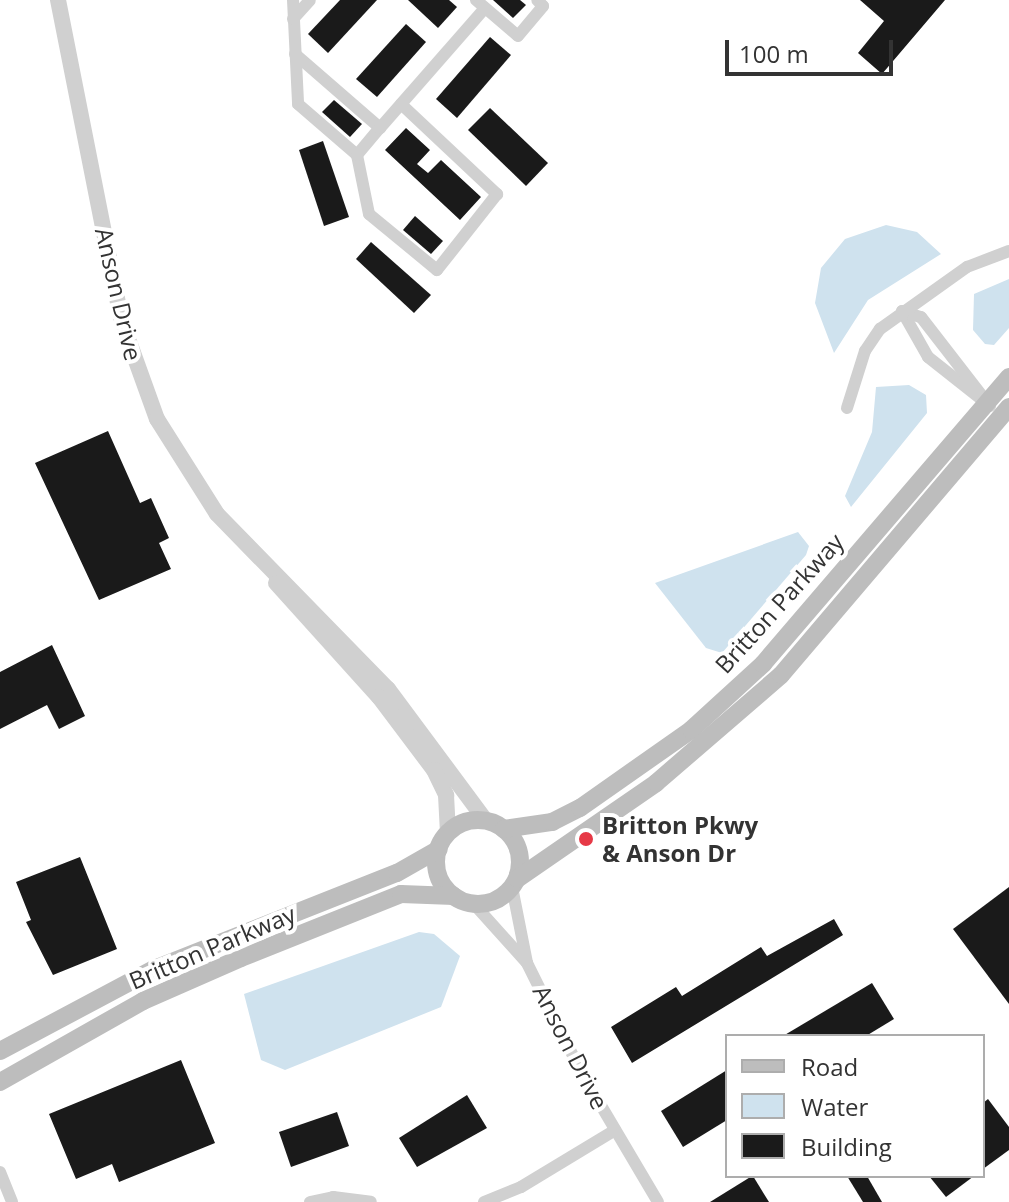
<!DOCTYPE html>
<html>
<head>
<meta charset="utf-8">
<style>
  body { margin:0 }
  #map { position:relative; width:1009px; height:1202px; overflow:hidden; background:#fff; font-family:"Open Sans",sans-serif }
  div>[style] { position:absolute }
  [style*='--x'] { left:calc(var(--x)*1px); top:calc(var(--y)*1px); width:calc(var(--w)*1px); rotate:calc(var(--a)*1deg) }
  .water>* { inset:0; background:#cfe2ee }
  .building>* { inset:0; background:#1a1a1a }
  .minor>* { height:12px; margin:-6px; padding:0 6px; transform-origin:6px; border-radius:6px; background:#d0d0d0 }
  .tertiary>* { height:16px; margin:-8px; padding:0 8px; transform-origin:8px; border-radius:8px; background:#d0d0d0 }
  .secondary>* { height:18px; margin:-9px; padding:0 9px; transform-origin:9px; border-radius:9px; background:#bdbdbd }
  .secondary>.ring { margin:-9px; padding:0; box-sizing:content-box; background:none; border:18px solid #bdbdbd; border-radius:50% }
  .dots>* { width:22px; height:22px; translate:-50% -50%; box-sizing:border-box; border:4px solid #fff; border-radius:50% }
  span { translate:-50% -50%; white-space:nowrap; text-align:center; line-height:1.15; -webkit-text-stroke:8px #fff; paint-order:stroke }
  .street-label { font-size:24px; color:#333 }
  .poi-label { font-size:24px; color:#333; font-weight:700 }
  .left { translate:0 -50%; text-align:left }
  .legend { position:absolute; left:725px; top:1034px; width:260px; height:144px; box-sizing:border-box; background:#fff; border:2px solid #adadad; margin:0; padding:10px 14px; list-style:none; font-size:24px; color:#333 }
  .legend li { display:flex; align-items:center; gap:16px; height:40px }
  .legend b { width:40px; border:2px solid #adadad }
  .scale { position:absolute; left:725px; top:40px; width:168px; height:36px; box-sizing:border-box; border:4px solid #333; border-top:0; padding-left:10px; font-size:24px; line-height:28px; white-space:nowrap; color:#333; -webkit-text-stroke:6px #fff; paint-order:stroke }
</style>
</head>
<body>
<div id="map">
  <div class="water">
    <i style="clip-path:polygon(886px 225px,917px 232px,941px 254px,868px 300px,834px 353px,815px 303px,821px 268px,845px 239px)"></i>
    <i style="clip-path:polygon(1009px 279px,1009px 328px,994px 345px,985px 344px,973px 330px,974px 294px)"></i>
    <i style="clip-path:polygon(909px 385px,926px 395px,927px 413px,851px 507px,845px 496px,872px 432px,876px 387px)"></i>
    <i style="clip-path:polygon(798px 532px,809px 546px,806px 555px,722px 653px,706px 648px,655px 583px)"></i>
    <i style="clip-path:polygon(419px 932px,434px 934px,460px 956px,441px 1007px,285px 1070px,261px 1060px,244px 994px)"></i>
  </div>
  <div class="building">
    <i style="clip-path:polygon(340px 0,377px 0,328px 53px,308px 34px)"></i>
    <i style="clip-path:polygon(408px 0,449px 0,457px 7px,438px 28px)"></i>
    <i style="clip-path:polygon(493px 0,520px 0,526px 5px,513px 18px)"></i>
    <i style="clip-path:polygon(860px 0,945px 0,882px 74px,858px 53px,884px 21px)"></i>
    <i style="clip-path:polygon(406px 24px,426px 42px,377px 97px,356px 79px)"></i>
    <i style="clip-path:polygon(490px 37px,511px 55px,457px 118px,436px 99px)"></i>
    <i style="clip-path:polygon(334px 100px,362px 124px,350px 137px,322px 112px)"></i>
    <i style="clip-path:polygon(490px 108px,548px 163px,526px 186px,468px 130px)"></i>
    <i style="clip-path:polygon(406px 128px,430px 150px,417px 164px,428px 173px,441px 160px,481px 197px,460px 220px,385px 150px)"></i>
    <i style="clip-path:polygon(323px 141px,349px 217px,324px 226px,299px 150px)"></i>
    <i style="clip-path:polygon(415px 216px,443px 241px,431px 254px,403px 230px)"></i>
    <i style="clip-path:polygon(371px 242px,431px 295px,414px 313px,356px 259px)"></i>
    <i style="clip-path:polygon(108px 431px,140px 503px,151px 498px,169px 538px,159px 543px,171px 569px,99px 600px,35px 463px)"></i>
    <i style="clip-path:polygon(52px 645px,85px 716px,59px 729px,47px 705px,0 729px,0 672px)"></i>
    <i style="clip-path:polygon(80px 857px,117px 949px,53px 975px,26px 922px,31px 920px,16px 882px)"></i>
    <i style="clip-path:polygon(1009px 887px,1009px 1004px,953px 929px)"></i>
    <i style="clip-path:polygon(834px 919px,843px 935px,632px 1063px,611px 1027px,676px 987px,682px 996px,761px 947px,767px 956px)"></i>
    <i style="clip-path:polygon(872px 983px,894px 1019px,866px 1036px,783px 1036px)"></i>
    <i style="clip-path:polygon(181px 1060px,215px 1143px,119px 1182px,112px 1164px,76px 1179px,49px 1114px)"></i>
    <i style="clip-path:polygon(727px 1070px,727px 1120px,683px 1147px,661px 1111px)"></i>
    <i style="clip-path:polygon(467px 1095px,487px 1128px,417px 1167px,399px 1138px)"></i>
    <i style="clip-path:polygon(988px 1099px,1009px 1127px,1009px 1150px,983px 1169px,983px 1103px)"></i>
    <i style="clip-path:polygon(337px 1112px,349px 1146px,291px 1167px,279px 1132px)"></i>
    <i style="clip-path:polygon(753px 1176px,769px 1202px,710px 1202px,752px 1176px)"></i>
    <i style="clip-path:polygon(847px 1176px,867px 1176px,882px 1202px,863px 1202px)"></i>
    <i style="clip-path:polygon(929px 1176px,974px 1176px,946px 1197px)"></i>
  </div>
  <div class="minor">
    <i style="--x:293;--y:0;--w:104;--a:87.2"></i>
    <i style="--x:298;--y:104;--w:78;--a:40.8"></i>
    <i style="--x:476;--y:0;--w:55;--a:40.6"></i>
    <i style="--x:518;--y:36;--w:39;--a:-50"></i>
    <i style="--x:543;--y:6;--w:8;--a:-135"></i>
    <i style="--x:293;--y:19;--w:25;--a:-48"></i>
    <i style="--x:295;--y:54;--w:113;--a:41"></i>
    <i style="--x:401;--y:104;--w:132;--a:43.2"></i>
    <i style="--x:497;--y:194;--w:97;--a:128.3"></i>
    <i style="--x:437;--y:270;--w:88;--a:-140.5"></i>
    <i style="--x:369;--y:214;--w:60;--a:-101.5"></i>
    <i style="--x:357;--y:155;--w:35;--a:-50"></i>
    <i style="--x:380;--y:128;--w:159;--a:-48.8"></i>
    <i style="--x:902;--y:311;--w:53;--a:60.5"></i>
    <i style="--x:928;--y:357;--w:79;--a:38.3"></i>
    <i style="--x:902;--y:311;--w:20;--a:18"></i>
    <i style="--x:921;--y:317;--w:101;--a:52.2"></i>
    <i style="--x:847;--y:408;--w:60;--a:-72.5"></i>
    <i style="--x:865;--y:351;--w:27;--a:-56"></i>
    <i style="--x:880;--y:329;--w:107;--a:-35.5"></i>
    <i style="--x:967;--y:267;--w:45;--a:-20.9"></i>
    <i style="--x:512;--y:887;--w:77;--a:78.8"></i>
    <i style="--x:527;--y:963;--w:119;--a:63.6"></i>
    <i style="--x:580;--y:1070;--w:153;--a:59.4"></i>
    <i style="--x:473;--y:903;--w:81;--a:48"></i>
    <i style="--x:0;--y:1172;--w:32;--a:68"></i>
    <i style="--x:310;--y:1202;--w:24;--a:-12"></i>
    <i style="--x:333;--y:1197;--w:38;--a:7"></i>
    <i style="--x:484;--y:1202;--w:40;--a:-22"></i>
    <i style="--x:521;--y:1187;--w:110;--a:-31.2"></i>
  </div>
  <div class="tertiary">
    <i style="--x:58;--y:0;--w:328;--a:78.8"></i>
    <i style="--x:122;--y:322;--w:103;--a:70.2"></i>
    <i style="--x:157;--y:419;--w:112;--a:57.7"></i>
    <i style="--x:217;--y:514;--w:245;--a:45.7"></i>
    <i style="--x:388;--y:689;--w:164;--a:53.4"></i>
    <i style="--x:276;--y:583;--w:154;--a:47.9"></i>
    <i style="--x:379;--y:697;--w:91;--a:53"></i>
    <i style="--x:434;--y:770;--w:28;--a:64"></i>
    <i style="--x:446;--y:795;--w:38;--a:87"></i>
  </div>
  <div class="secondary">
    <i class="ring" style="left:436px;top:820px;width:66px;height:66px"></i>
    <i style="--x:504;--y:829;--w:49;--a:-8.3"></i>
    <i style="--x:552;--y:822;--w:31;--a:-27"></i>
    <i style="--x:580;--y:808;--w:136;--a:-35.1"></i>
    <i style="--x:691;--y:730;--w:98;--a:-42.5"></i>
    <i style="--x:763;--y:664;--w:378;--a:-49.4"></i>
    <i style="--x:517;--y:879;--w:169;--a:-34.6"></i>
    <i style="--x:656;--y:783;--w:165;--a:-40.8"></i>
    <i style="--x:781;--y:675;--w:352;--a:-49.6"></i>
    <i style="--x:0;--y:1051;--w:174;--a:-28"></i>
    <i style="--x:154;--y:969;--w:261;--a:-21.6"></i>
    <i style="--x:397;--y:873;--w:48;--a:-29.7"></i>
    <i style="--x:0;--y:1082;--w:164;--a:-29.5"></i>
    <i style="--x:143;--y:1001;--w:107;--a:-23.7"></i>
    <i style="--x:241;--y:958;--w:172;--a:-21.8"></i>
    <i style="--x:401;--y:894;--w:53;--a:2.2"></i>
  </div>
  <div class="dots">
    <i style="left:586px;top:839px;background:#e63946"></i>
  </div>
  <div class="street-label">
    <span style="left:119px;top:294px;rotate:77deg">Anson Drive</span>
    <span style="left:779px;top:603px;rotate:-48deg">Britton Parkway</span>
    <span style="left:212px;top:947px;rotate:-23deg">Britton Parkway</span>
    <span style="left:571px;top:1047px;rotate:63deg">Anson Drive</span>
  </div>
  <div class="poi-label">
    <span class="left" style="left:602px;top:839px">Britton Pkwy<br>&amp; Anson Dr</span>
  </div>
  <ul class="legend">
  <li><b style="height:10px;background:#bdbdbd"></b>Road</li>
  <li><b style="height:22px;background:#cfe2ee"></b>Water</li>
  <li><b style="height:22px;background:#1a1a1a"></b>Building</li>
  </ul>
  <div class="scale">100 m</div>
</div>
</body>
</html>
